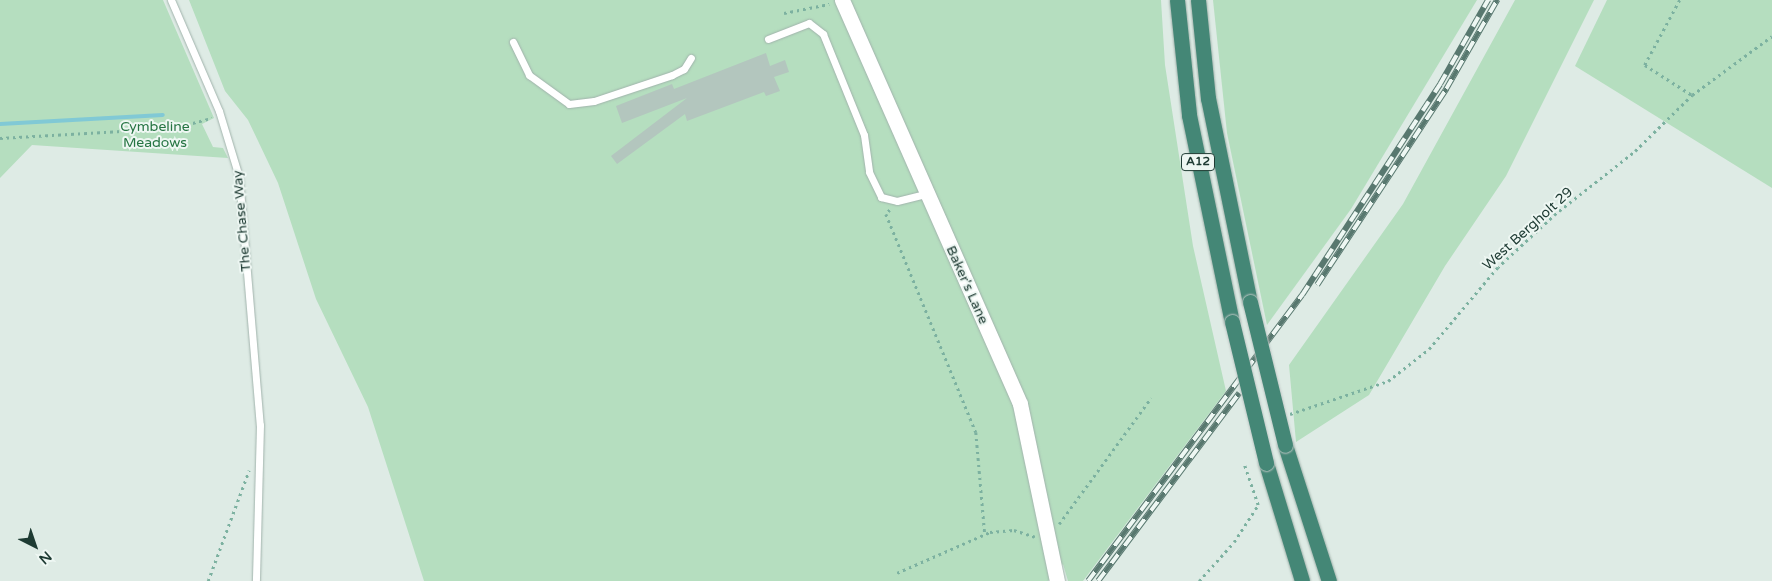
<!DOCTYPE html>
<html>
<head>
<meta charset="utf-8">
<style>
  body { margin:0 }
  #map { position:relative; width:1772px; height:581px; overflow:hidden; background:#deebe5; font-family:"Varela Round",sans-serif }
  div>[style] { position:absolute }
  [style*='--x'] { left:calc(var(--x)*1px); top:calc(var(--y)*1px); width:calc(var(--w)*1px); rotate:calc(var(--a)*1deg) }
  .green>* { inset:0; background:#b5debf }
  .stream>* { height:4px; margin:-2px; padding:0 2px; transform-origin:2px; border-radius:2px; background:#81c9d5 }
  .building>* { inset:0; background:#b3c6be }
  .path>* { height:2.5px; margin-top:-1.25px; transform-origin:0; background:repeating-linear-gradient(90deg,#7cb1a0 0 2.5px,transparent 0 6.5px) }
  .roads { filter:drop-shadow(0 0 1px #a1b3ac) drop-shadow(0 0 1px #a1b3ac) }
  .service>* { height:7px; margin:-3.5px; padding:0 3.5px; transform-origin:3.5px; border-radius:3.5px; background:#fff }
  .tertiary>* { height:15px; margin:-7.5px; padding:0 7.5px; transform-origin:7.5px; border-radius:7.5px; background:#fff }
  .trunk>* { height:15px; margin:-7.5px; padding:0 7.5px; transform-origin:7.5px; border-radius:7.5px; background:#448776 }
  .rail>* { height:5.5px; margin-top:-2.75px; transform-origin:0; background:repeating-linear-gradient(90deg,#eef7f3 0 11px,#58786f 0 22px); box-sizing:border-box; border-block:1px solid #58786f }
  .bridges { filter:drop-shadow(0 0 1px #c0c8c6) drop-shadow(0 0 1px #c0c8c6) }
  .trunk-bridge>* { height:15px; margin:-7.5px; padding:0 7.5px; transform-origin:7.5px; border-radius:7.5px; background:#448776 }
  span { translate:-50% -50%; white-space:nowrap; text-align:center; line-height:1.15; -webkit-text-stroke:4px #eef7f3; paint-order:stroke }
  .shield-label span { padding:1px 4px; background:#eef7f3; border:1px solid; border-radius:4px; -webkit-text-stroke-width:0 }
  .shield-label { font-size:12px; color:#1e3b33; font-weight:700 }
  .park-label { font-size:14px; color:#267543 }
  .street-label { font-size:14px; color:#1e3b33 }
  .north { position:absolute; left:10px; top:521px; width:50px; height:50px; -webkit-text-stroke:4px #eef7f3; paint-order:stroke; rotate:139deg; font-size:14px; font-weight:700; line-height:20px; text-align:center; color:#1e3b33 }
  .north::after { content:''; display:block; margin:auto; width:18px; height:22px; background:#1e3b33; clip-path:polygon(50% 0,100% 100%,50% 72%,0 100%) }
</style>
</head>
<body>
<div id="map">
  <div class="green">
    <i style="clip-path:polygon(0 0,163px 0,214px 118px,202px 124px,213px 147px,223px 148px,228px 158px,32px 145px,0 178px)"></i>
    <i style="clip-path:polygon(189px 0,1161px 0,1165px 65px,1193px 246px,1226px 391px,1083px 581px,1068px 581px,1063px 564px,1048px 581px,424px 581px,368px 407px,316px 299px,278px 183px,248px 120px,225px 91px)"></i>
    <i style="clip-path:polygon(1213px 0,1477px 0,1351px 209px,1267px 325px,1227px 133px)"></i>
    <i style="clip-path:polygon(1515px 0,1594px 0,1506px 176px,1445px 266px,1369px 395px,1296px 442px,1289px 365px,1403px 204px)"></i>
    <i style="clip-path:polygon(1607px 0,1772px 0,1772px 188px,1575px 66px)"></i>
  </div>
  <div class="stream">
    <i style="--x:0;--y:124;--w:163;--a:-3.2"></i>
  </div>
  <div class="building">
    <i style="clip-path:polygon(766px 53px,770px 66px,785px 60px,789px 72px,774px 77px,780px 91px,766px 96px,764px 92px,687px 121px,685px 114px,617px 164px,611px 156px,687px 98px,622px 123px,616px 106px,672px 84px,674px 89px)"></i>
  </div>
  <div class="path">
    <i style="--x:1680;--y:0;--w:74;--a:118.3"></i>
    <i style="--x:1645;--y:65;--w:56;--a:32.6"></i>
    <i style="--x:784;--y:13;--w:46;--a:-11.3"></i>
    <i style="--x:0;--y:138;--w:174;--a:-3.3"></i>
    <i style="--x:174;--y:128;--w:39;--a:-15"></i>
    <i style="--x:890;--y:210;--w:6;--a:135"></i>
    <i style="--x:886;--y:214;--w:236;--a:67.6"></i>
    <i style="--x:976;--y:432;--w:102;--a:85"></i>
    <i style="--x:1290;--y:414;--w:103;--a:-18.6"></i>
    <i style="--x:1388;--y:381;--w:52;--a:-38"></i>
    <i style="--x:1429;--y:349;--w:106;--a:-50"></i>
    <i style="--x:1497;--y:268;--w:78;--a:-42.9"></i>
    <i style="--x:1554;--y:215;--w:103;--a:-38.3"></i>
    <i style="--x:1635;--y:151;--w:80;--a:-44.5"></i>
    <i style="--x:1692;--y:95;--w:99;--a:-36.4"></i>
    <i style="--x:1059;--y:524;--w:156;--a:-53.9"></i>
    <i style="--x:897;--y:573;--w:102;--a:-23.8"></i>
    <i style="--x:990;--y:532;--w:24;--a:-5"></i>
    <i style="--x:1014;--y:530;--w:22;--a:18"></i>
    <i style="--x:208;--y:581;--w:118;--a:-69.7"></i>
    <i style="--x:1199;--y:581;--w:52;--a:-48.1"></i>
    <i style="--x:1234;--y:542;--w:44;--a:-57"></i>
    <i style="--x:1258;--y:505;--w:43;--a:-108.9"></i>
  </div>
  <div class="roads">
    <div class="service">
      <i style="--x:171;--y:0;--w:121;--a:66.6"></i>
      <i style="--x:219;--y:111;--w:69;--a:73.1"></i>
      <i style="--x:239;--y:177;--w:249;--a:85.2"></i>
      <i style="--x:260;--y:425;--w:156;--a:91.5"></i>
      <i style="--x:768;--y:39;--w:44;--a:-21.3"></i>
      <i style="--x:809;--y:23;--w:18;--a:38"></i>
      <i style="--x:823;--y:34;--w:109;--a:67.9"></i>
      <i style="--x:864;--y:135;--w:37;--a:82"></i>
      <i style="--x:869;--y:172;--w:28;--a:64"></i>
      <i style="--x:881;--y:197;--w:16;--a:14"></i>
      <i style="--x:897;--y:201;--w:30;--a:-14"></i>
      <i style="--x:513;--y:42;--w:37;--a:64"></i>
      <i style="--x:529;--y:75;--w:49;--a:35.9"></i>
      <i style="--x:569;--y:104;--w:25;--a:-7"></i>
      <i style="--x:594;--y:101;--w:82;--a:-18.4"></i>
      <i style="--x:672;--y:75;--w:13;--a:-27"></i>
      <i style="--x:684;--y:69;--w:13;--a:-58"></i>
    </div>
    <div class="tertiary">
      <i style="--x:842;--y:0;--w:441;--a:66.2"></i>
      <i style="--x:1020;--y:404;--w:181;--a:78.2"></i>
    </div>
    <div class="trunk">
      <i style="--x:1177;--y:0;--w:116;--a:84"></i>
      <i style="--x:1189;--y:115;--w:211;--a:78.3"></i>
      <i style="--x:1198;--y:0;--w:99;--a:84.2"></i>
      <i style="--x:1208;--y:98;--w:208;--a:78.4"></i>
      <i style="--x:1285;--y:445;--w:143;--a:72.1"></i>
      <i style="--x:1266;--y:463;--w:123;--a:73"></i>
    </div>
  </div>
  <div class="rail">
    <i style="--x:1317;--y:285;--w:235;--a:-56.6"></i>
    <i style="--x:1446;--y:89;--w:103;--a:-60.2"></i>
    <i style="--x:1088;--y:581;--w:357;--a:-53.2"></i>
    <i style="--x:1302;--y:295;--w:252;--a:-56.8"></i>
    <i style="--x:1440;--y:84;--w:97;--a:-60.3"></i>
    <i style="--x:1098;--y:581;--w:235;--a:-53.1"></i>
  </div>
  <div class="bridges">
    <div class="trunk-bridge">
      <i style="--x:1250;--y:302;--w:147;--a:76.2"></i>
      <i style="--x:1232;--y:322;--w:145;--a:76.4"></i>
    </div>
  </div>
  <div class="shield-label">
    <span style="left:1198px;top:162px">A12</span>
  </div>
  <div class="park-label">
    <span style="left:155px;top:135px">Cymbeline<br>Meadows</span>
  </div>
  <div class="street-label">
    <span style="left:242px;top:221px;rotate:-95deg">The Chase Way</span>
    <span style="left:1528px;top:229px;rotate:-42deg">West Bergholt 29</span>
    <span style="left:967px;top:285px;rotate:66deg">Baker's Lane</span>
  </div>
  <div class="north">N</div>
</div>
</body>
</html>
